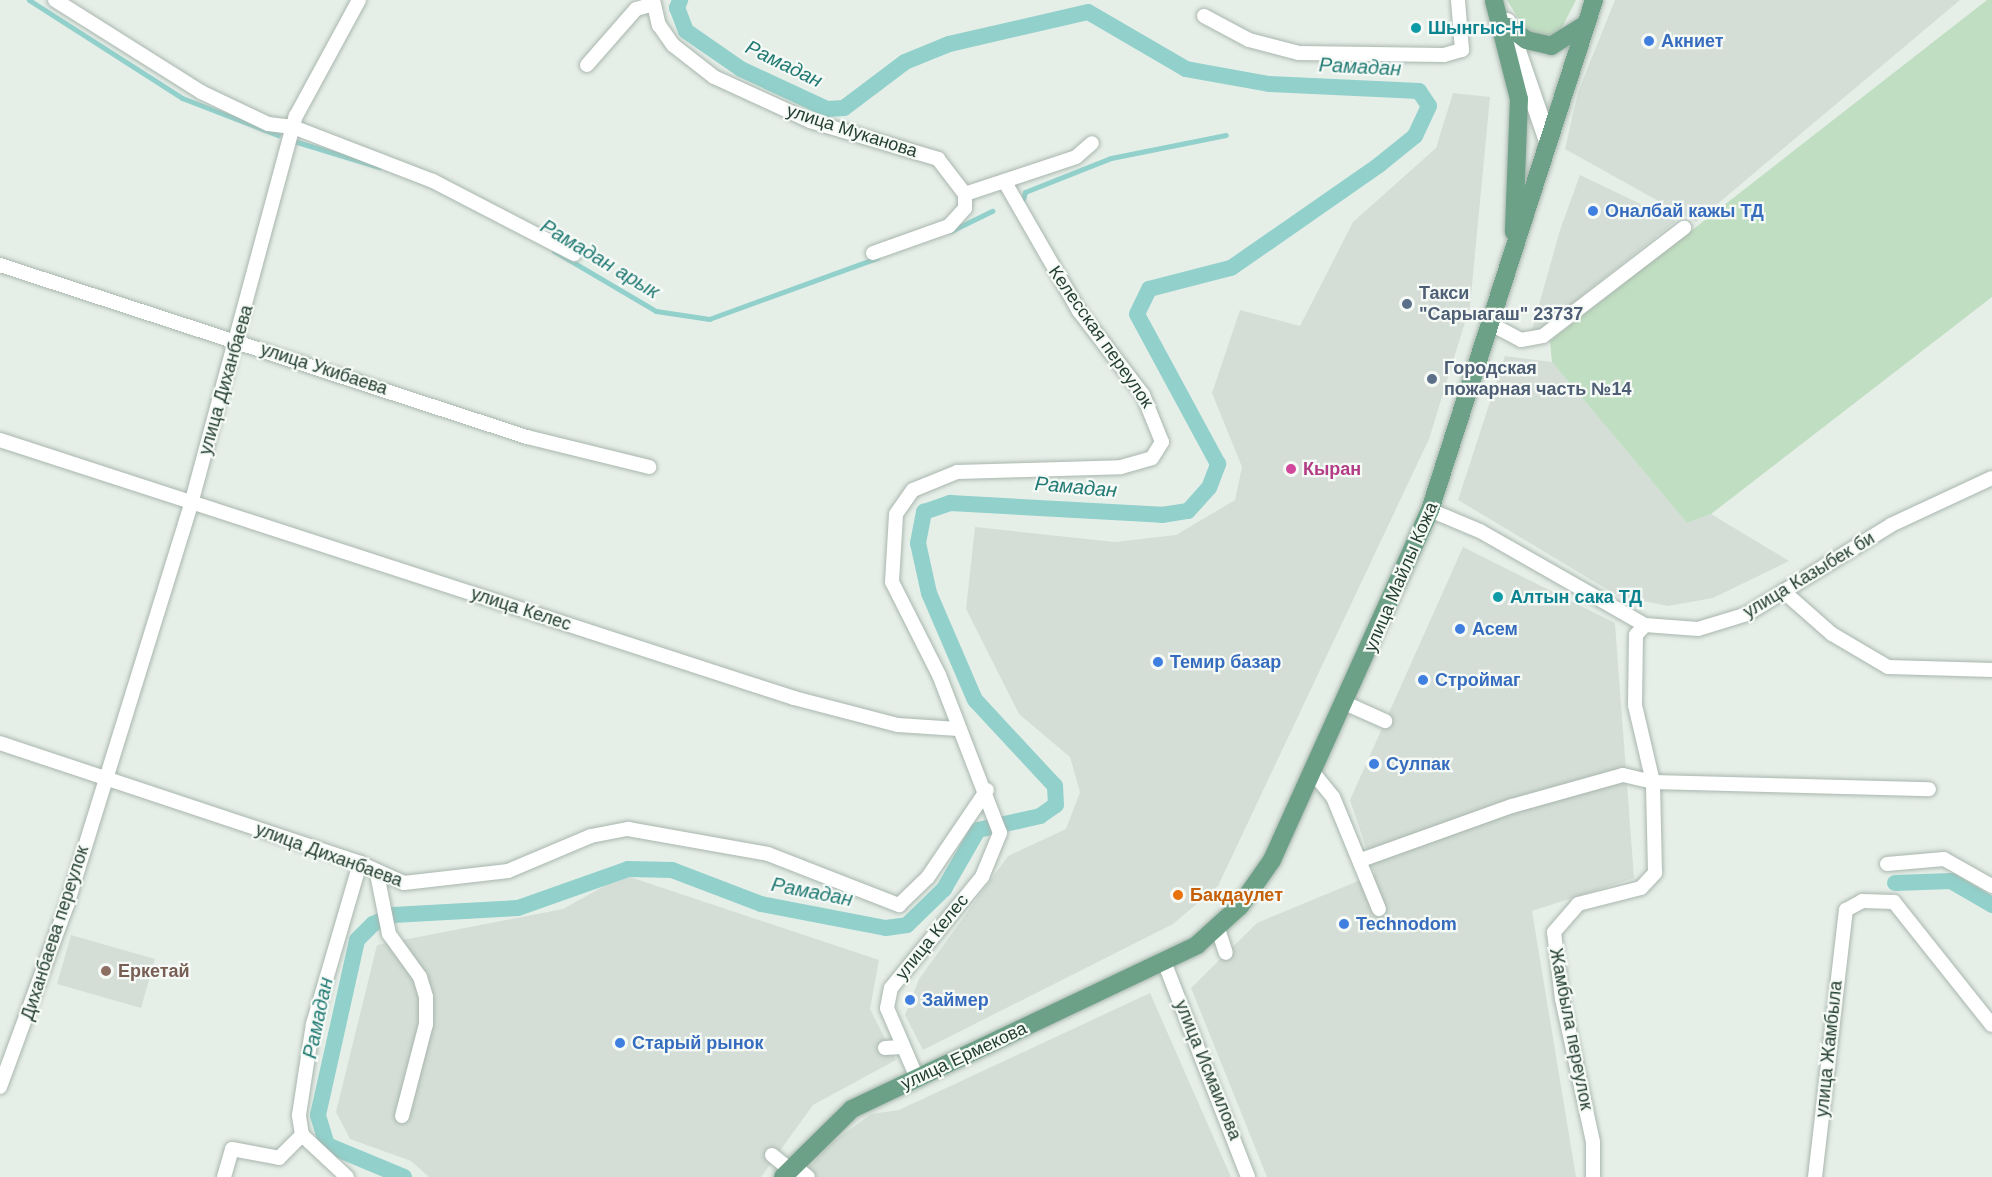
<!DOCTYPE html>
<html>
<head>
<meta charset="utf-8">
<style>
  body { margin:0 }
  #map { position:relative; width:1992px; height:1177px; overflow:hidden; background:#e6eee8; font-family:Helvetica,sans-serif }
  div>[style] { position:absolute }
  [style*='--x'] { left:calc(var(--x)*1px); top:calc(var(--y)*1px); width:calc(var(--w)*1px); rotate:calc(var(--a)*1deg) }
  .built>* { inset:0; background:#d4ded7 }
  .green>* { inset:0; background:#c0dec1 }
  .stream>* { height:5px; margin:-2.5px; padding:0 2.5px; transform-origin:2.5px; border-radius:2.5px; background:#91d0cb }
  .canal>* { height:16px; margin:-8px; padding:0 8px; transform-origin:8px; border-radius:8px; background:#91d0cb }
  .roads { filter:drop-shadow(0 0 2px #a8b6ae) drop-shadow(0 0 2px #a8b6ae) }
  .street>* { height:14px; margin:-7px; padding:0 7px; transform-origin:7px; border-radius:7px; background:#fff }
  .secondary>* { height:18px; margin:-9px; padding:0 9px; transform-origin:9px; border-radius:9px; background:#fff }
  .primary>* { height:18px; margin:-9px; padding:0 9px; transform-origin:9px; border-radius:9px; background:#6ca187 }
  .dots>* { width:16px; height:16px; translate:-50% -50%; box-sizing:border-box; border:3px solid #f6faf7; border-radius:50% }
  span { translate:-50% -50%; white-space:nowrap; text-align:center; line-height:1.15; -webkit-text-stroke:4.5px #f6faf7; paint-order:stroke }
  .culture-label { font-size:18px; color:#0d838f; font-weight:700 }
  .left { translate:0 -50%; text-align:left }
  .shop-label { font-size:18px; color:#366cbe; font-weight:700 }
  .street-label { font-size:18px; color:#254032 }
  .service-label { font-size:18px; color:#4e5e75; font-weight:700 }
  .hotel-label { font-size:18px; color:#b23c85; font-weight:700 }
  .food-label { font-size:18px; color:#c56008; font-weight:700 }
  .education-label { font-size:18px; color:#785e54; font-weight:700 }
  .water-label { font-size:20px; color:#217a73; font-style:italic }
</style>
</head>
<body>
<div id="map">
  <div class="built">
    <i style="clip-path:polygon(1615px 0,1960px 0,1696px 222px,1565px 149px,1578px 92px)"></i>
    <i style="clip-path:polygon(1453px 93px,1490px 97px,1470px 306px,1429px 439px,1218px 886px,1173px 924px,923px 1050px,905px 1015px,919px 979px,1008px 856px,1066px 829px,1080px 792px,1070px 757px,1019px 714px,966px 609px,975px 527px,1115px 542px,1176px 535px,1235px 500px,1242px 467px,1212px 393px,1240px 310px,1300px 326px,1353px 222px,1436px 148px)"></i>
    <i style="clip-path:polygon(1580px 175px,1676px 221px,1530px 337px,1560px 230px)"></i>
    <i style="clip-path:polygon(1505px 356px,1552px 362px,1687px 523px,1711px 514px,1789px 561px,1713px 598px,1668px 606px,1618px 596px,1458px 500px)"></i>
    <i style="clip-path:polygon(1463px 547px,1615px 623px,1634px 878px,1532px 911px,1576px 1177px,1267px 1177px,1191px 988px,1257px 923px,1375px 874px,1350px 800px)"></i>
    <i style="clip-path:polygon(624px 875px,879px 960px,870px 1009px,896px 1060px,813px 1105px,761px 1177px,429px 1177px,411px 1161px,350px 1139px,336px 1112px,377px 945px,563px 909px)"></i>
    <i style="clip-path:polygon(71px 935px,155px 959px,141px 1008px,57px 984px)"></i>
    <i style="clip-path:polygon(1150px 993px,1231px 1177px,801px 1177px,829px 1145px,871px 1114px,899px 1110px)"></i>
  </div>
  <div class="green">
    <i style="clip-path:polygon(1507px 0,1576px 0,1557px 37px,1530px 37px)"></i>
    <i style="clip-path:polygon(1987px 0,1992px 0,1992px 297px,1711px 514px,1687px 523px,1552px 362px,1550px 341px)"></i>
  </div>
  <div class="stream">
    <i style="--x:29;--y:0;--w:182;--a:32.6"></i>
    <i style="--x:182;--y:98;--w:103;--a:21.1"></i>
    <i style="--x:297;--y:142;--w:86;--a:17"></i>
    <i style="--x:1023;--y:199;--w:7;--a:-74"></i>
    <i style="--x:1025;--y:192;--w:92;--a:-21.6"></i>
    <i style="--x:1111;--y:158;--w:117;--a:-11.3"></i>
    <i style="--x:951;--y:231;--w:46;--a:-26"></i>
    <i style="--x:554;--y:251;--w:118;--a:30.5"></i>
    <i style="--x:656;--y:311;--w:54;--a:8.6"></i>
    <i style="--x:709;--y:319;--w:179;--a:-20"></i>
  </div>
  <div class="canal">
    <i style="--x:1895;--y:883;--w:56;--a:-2"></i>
    <i style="--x:1951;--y:881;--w:48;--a:30.3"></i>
    <i style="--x:404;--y:1177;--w:83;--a:-157.4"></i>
    <i style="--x:327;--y:1145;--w:31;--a:-107"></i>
    <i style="--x:318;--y:1115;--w:179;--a:-77.4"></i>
    <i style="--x:357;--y:940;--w:23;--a:-45"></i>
    <i style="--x:373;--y:924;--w:22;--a:-24"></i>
    <i style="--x:393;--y:915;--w:125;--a:-3.2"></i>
    <i style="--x:518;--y:908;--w:117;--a:-19.5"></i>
    <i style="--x:628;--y:869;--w:44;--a:1.3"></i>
    <i style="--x:672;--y:870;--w:95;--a:20.9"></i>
    <i style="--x:761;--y:904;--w:127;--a:10.9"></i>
    <i style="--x:886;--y:928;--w:21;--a:-8"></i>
    <i style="--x:907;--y:925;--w:52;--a:-44.2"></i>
    <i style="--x:944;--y:889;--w:68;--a:-60"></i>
    <i style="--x:978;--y:830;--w:64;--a:-12.7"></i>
    <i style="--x:1040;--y:816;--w:19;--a:-35"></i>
    <i style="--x:1056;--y:805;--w:19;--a:-93"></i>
    <i style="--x:1055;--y:786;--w:117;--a:-132.9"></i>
    <i style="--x:975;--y:700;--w:116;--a:-113.3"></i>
    <i style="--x:929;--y:593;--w:51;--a:-102.4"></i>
    <i style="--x:918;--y:543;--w:32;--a:-79"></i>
    <i style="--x:924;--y:512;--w:28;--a:-19"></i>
    <i style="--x:950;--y:503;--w:212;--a:3.2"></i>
    <i style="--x:1162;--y:515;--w:26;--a:-9"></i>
    <i style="--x:1188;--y:511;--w:31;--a:-48"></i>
    <i style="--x:1209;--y:488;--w:26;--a:-69"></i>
    <i style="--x:1218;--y:464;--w:170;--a:-118.4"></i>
    <i style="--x:1137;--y:314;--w:28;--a:-64"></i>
    <i style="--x:1149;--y:289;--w:85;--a:-14.4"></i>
    <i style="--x:1231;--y:268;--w:180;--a:-34.8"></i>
    <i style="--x:1379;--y:165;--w:46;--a:-38.9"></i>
    <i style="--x:1415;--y:136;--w:33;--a:-65"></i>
    <i style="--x:1429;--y:106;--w:18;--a:-124"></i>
    <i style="--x:1419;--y:91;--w:150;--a:-177.3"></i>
    <i style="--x:1269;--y:84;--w:84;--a:-169.8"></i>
    <i style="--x:1186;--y:69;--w:113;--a:-149.8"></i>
    <i style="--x:1088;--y:12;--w:143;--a:167"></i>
    <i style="--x:949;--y:44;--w:48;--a:157.8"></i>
    <i style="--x:905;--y:62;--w:76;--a:143"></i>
    <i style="--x:844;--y:108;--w:17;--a:177"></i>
    <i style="--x:827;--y:109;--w:95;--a:-155.1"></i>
    <i style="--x:741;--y:69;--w:67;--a:-145.4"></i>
    <i style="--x:686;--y:31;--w:25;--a:-111"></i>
    <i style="--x:677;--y:8;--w:9;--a:-69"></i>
  </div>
  <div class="roads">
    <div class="street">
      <i style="--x:55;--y:0;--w:173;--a:32.2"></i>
      <i style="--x:201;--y:92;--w:74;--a:25.5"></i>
      <i style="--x:268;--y:124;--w:25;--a:7"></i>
      <i style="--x:293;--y:127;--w:150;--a:21.1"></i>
      <i style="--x:433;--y:181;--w:159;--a:27.4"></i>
      <i style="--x:653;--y:0;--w:26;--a:77"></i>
      <i style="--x:659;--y:25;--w:24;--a:55"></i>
      <i style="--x:673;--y:45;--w:52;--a:38"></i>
      <i style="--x:714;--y:77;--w:106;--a:24.6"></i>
      <i style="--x:810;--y:121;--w:134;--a:16.5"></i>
      <i style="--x:938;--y:159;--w:44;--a:52.4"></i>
      <i style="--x:965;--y:194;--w:117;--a:-18.4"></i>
      <i style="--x:1076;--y:157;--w:21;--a:-41"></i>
      <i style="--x:1204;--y:16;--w:51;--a:28.1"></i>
      <i style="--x:1249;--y:40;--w:52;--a:14.6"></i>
      <i style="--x:1299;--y:53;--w:145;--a:0.8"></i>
      <i style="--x:1444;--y:55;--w:19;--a:-16"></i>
      <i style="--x:1462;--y:50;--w:50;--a:-94.6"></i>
      <i style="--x:587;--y:65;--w:74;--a:-48.8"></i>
      <i style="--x:636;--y:9;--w:16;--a:-15"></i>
      <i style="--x:873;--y:253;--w:81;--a:-19.6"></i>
      <i style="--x:949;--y:226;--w:24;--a:-48"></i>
      <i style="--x:965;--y:208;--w:14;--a:-90"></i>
      <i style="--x:0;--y:265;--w:554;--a:18.08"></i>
      <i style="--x:527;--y:437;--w:126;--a:13.8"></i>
      <i style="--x:1489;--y:323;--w:36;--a:28"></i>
      <i style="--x:1521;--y:340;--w:22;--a:-10"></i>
      <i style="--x:1543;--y:336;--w:178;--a:-37.5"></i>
      <i style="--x:0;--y:440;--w:835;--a:18"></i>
      <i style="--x:794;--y:698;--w:107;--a:14.6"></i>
      <i style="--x:898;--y:725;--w:60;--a:3.8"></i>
      <i style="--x:1430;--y:510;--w:54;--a:22.8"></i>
      <i style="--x:1480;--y:531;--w:190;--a:29.7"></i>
      <i style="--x:1645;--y:625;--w:53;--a:4.3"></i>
      <i style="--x:1698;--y:629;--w:51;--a:-17"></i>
      <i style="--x:1747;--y:614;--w:169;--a:-31.7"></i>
      <i style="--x:1891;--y:525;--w:111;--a:-25"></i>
      <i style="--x:1783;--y:591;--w:65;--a:41.3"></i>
      <i style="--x:1832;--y:634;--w:65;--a:30.5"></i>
      <i style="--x:1888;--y:667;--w:104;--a:1.7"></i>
      <i style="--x:1347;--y:704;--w:42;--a:24.1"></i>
      <i style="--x:0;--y:743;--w:379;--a:18.4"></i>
      <i style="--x:360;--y:863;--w:48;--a:24.4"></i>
      <i style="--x:404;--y:883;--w:105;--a:-6.6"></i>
      <i style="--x:508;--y:871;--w:90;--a:-22.9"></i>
      <i style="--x:591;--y:836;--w:38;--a:-11"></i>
      <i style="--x:628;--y:829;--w:142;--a:10.1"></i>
      <i style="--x:768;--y:854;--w:141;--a:21.3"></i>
      <i style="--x:899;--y:905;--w:40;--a:-44"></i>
      <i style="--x:928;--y:877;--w:105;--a:-55.9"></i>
      <i style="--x:1315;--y:775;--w:28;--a:51"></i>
      <i style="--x:1333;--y:797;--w:121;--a:67.7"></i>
      <i style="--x:1361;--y:860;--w:160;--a:-19.7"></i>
      <i style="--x:1512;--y:806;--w:115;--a:-15.6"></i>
      <i style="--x:1623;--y:775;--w:31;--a:13"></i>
      <i style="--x:1653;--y:782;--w:276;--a:1.5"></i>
      <i style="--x:1887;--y:864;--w:57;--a:-5"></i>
      <i style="--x:1944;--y:859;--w:55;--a:29.4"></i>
      <i style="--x:377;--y:874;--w:61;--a:78.7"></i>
      <i style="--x:389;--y:934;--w:53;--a:54.2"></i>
      <i style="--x:420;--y:977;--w:21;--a:73"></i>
      <i style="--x:426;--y:997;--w:27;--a:90"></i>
      <i style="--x:426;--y:1024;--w:95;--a:104.6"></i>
      <i style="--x:1218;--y:929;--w:25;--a:72"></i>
      <i style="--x:1165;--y:964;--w:229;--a:68.7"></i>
      <i style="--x:885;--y:1048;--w:17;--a:-3"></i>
      <i style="--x:917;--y:1078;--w:76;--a:-113.2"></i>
      <i style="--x:887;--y:1008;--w:20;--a:-79"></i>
      <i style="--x:891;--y:988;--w:144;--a:-50.7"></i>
      <i style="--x:982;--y:877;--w:48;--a:-67.8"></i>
      <i style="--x:1000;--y:833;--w:169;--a:-111.1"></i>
      <i style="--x:939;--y:675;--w:104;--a:-116.8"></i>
      <i style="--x:892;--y:582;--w:68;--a:-86.6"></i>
      <i style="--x:896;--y:514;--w:29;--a:-55"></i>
      <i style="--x:913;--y:490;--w:48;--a:-22.2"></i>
      <i style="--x:957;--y:472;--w:164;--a:-1.7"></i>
      <i style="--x:1121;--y:467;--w:32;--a:-16"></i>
      <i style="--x:1152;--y:458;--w:19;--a:-58"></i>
      <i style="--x:1162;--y:442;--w:51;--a:-112"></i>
      <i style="--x:1143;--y:395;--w:106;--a:-127.3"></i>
      <i style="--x:1079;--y:311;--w:146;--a:-119.9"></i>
      <i style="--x:0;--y:1087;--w:194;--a:-69.8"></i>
      <i style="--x:67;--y:905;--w:420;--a:-72.8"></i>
      <i style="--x:191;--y:504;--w:402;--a:-74.9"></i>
      <i style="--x:296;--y:116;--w:132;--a:-61.5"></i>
      <i style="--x:772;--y:1155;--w:22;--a:39"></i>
      <i style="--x:793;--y:1165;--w:19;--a:39"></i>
      <i style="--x:224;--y:1177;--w:29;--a:-74"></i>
      <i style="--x:232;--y:1149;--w:48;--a:10.8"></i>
      <i style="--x:279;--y:1158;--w:33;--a:-45"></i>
      <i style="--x:347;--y:1177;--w:62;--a:-137"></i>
      <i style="--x:302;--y:1135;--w:20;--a:-99"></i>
      <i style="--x:299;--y:1115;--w:92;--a:-81.3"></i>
      <i style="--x:313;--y:1024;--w:168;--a:-73.7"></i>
      <i style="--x:1593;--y:1177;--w:35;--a:-90"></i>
      <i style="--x:1593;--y:1142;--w:146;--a:-102.2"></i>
      <i style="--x:1562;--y:999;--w:67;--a:-96.8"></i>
      <i style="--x:1554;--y:932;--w:37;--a:-49"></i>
      <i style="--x:1578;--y:904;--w:65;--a:-14.3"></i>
      <i style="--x:1641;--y:888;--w:21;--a:-47"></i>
      <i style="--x:1655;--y:873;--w:91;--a:-91.3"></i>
      <i style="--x:1653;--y:782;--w:79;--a:-103.2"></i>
      <i style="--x:1635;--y:705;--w:70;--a:-89.2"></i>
      <i style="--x:1636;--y:635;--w:13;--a:-48"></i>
      <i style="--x:1815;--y:1177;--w:269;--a:-83.4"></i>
      <i style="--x:1846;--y:910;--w:18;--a:-29"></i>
      <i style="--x:1862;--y:901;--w:32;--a:2"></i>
      <i style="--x:1894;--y:902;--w:157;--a:51.5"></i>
    </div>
    <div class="secondary">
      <i style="--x:1507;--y:22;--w:123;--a:71"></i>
    </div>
    <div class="primary">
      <i style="--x:1494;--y:1;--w:101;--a:75.7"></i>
      <i style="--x:1519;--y:99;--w:133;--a:92.2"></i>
      <i style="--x:1509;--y:27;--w:21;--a:37"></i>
      <i style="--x:1526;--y:40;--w:26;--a:13"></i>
      <i style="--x:1551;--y:46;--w:39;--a:-32"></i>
      <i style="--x:783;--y:1177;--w:97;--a:-44.6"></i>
      <i style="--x:852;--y:1109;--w:382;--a:-25.4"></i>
      <i style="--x:1197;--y:945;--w:58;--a:-42.2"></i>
      <i style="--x:1240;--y:906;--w:56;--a:-55.2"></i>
      <i style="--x:1272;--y:860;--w:384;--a:-65.7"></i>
      <i style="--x:1430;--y:510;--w:536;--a:-72.17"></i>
    </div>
  </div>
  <div class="dots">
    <i style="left:1416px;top:28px;background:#0f9aa8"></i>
    <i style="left:1649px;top:41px;background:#3f7fe0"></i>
    <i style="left:1593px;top:211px;background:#3f7fe0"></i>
    <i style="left:1407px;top:304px;background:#5c6f8a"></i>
    <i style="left:1432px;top:379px;background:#5c6f8a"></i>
    <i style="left:1291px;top:469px;background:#d1479c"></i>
    <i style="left:1498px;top:597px;background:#0f9aa8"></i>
    <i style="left:1460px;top:629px;background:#3f7fe0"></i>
    <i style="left:1158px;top:662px;background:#3f7fe0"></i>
    <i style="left:1423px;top:680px;background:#3f7fe0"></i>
    <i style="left:1374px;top:764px;background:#3f7fe0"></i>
    <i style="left:1178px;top:895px;background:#e8710a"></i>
    <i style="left:1344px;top:924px;background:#3f7fe0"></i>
    <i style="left:106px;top:971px;background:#8d6e63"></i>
    <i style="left:910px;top:1000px;background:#3f7fe0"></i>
    <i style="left:620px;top:1043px;background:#3f7fe0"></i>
  </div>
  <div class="culture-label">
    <span class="left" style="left:1428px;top:28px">Шынгыс-Н</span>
    <span class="left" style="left:1510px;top:597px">Алтын сака ТД</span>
  </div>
  <div class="shop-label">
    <span class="left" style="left:1661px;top:41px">Акниет</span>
    <span class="left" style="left:1605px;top:211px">Оналбай кажы ТД</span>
    <span class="left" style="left:1472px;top:629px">Асем</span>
    <span class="left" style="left:1170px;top:662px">Темир базар</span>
    <span class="left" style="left:1435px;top:680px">Строймаг</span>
    <span class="left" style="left:1386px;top:764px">Сулпак</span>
    <span class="left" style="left:1356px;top:924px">Technodom</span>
    <span class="left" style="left:922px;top:1000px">Займер</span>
    <span class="left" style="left:632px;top:1043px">Старый рынок</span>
  </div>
  <div class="street-label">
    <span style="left:852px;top:131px;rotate:18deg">улица Муканова</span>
    <span style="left:1101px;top:337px;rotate:55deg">Келесская переулок</span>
    <span style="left:324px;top:369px;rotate:18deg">улица Укибаева</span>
    <span style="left:226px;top:380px;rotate:-74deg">улица Диханбаева</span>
    <span style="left:1809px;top:575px;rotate:-31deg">улица Казыбек би</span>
    <span style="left:1401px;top:577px;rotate:-67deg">улица Майлы Кожа</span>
    <span style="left:521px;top:609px;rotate:18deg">улица Келес</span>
    <span style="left:329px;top:855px;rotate:20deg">улица Диханбаева</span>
    <span style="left:55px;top:933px;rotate:-72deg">Диханбаева переулок</span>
    <span style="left:932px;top:937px;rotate:-51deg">улица Келес</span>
    <span style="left:1571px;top:1029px;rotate:79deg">Жамбыла переулок</span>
    <span style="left:1829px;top:1049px;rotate:-84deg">улица Жамбыла</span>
    <span style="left:964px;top:1056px;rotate:-25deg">улица Ермекова</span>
    <span style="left:1208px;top:1070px;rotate:68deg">улица Исмаилова</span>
  </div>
  <div class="service-label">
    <span class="left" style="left:1419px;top:304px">Такси<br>"Сарыагаш" 23737</span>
    <span class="left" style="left:1444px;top:379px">Городская<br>пожарная часть №14</span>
  </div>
  <div class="hotel-label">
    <span class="left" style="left:1303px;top:469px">Кыран</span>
  </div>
  <div class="food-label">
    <span class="left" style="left:1190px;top:895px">Бакдаулет</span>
  </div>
  <div class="education-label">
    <span class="left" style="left:118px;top:971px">Еркетай</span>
  </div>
  <div class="water-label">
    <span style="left:784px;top:64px;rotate:26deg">Рамадан</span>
    <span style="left:1360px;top:67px;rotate:3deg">Рамадан</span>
    <span style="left:600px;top:259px;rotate:31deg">Рамадан арык</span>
    <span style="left:1076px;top:487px;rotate:5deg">Рамадан</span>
    <span style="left:812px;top:892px;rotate:11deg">Рамадан</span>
    <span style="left:318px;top:1018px;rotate:-78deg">Рамадан</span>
  </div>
</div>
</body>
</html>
